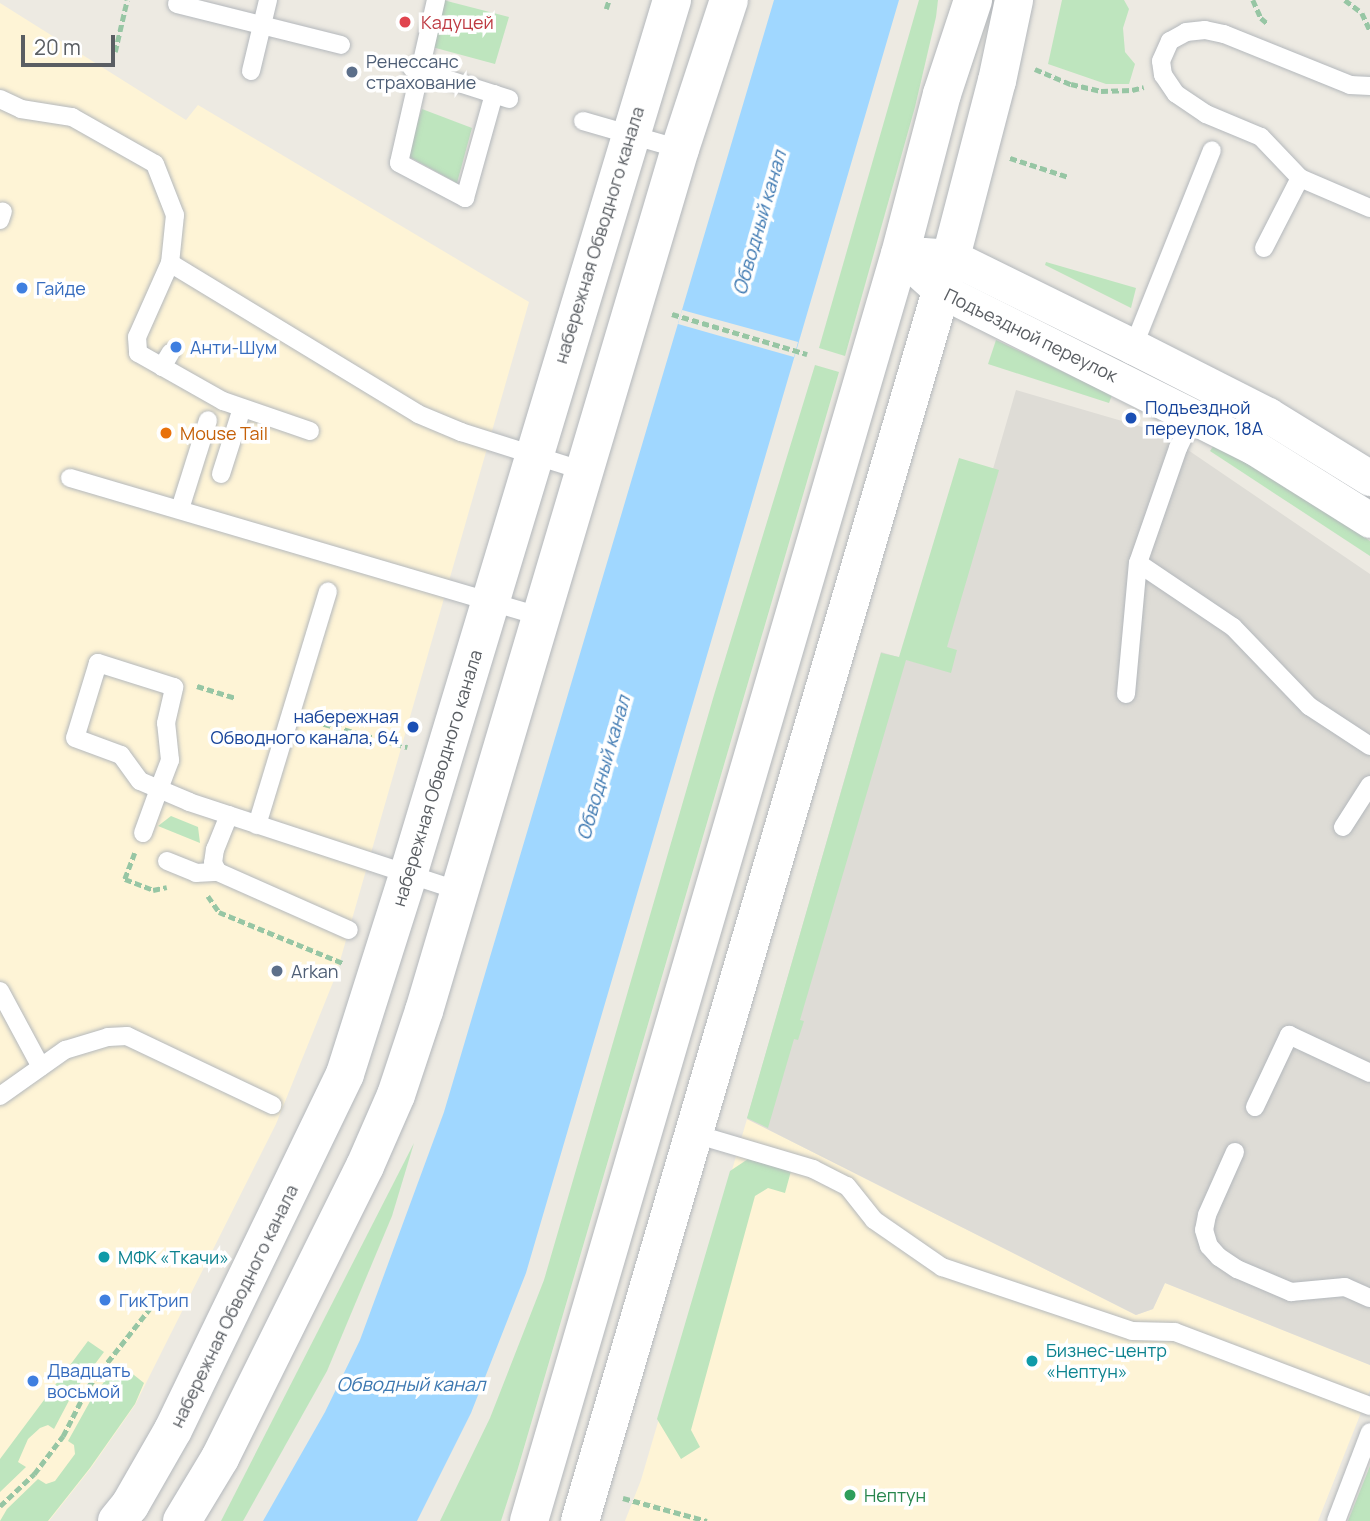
<!DOCTYPE html>
<html>
<head>
<meta charset="utf-8">
<style>
  body { margin:0 }
  #map { position:relative; width:1370px; height:1521px; overflow:hidden; background:#edeae2; font-family:Manrope,sans-serif }
  div>[style] { position:absolute }
  [style*='--x'] { left:calc(var(--x)*1px); top:calc(var(--y)*1px); width:calc(var(--w)*1px); rotate:calc(var(--a)*1deg) }
  .commercial>* { inset:0; background:#fef4d6 }
  .industrial>* { inset:0; background:#dedcd6 }
  .green>* { inset:0; background:#bee5be }
  .water>* { inset:0; background:#a0d7ff }
  .pier>* { inset:0; background:#edeae2 }
  .path>* { height:4.5px; margin-top:-2.25px; transform-origin:0; background:repeating-linear-gradient(90deg,#97c6a4 0 7px,transparent 0 10.5px) }
  .roads { filter:drop-shadow(0 0 2px #b4b8bc) drop-shadow(0 0 2px #b4b8bc) }
  .service>* { height:18px; margin:-9px; padding:0 9px; transform-origin:9px; border-radius:9px; background:#fff }
  .minor>* { height:35px; margin:-17.5px; padding:0 17.5px; transform-origin:17.5px; border-radius:17.5px; background:#fff }
  .secondary>* { height:38px; margin:-19px; padding:0 19px; transform-origin:19px; border-radius:19px; background:#fff }
  .dots>* { width:19px; height:19px; translate:-50% -50%; box-sizing:border-box; border:4px solid #fff; border-radius:50% }
  span { translate:-50% -50%; white-space:nowrap; text-align:center; line-height:1.15; -webkit-text-stroke:7px #fff; paint-order:stroke }
  .health-label { font-size:18px; color:#be3a42 }
  .left { translate:0 -50%; text-align:left }
  .service-label { font-size:18px; color:#4e5e75 }
  .street-label { font-size:18px; color:#5a5e63 }
  .shop-label { font-size:18px; color:#366cbe }
  .transit-label { font-size:18px; color:#164399 }
  .right { translate:-100% -50%; text-align:right }
  .food-label { font-size:18px; color:#c56008 }
  .culture-label { font-size:18px; color:#0d838f }
  .leisure-label { font-size:18px; color:#27864d }
  .water-label { font-size:19px; color:#3d78b1; font-style:italic }
  .scale { position:absolute; left:21px; top:35px; width:94px; height:32px; box-sizing:border-box; border:4px solid #5a5e63; border-top:0; padding-left:9px; font-size:21px; line-height:24px; white-space:nowrap; color:#5a5e63; -webkit-text-stroke:5px #fff; paint-order:stroke }
</style>
</head>
<body>
<div id="map">
  <div class="commercial">
    <i style="clip-path:polygon(0 3px,186px 120px,198px 105px,529px 302px,336px 975px,276px 1124px,135px 1405px,91px 1468px,49px 1521px,0 1521px)"></i>
    <i style="clip-path:polygon(747px 1119px,1136px 1315px,1153px 1309px,1165px 1283px,1370px 1365px,1370px 1390px,1318px 1521px,625px 1521px,641px 1480px)"></i>
  </div>
  <div class="industrial">
    <i style="clip-path:polygon(1016px 390px,1163px 433px,1370px 574px,1370px 1365px,1165px 1283px,1153px 1309px,1136px 1315px,747px 1119px,881px 652px,935px 668px)"></i>
  </div>
  <div class="green">
    <i style="clip-path:polygon(443px 0,509px 17px,495px 64px,432px 47px)"></i>
    <i style="clip-path:polygon(919px 0,938px 0,936px 17px,915px 107px,845px 356px,819px 348px)"></i>
    <i style="clip-path:polygon(1062px 0,1124px 0,1129px 9px,1123px 28px,1125px 52px,1135px 64px,1129px 84px,1106px 84px,1048px 64px)"></i>
    <i style="clip-path:polygon(422px 109px,472px 128px,457px 183px,406px 155px)"></i>
    <i style="clip-path:polygon(1046px 262px,1136px 288px,1131px 308px,1045px 265px)"></i>
    <i style="clip-path:polygon(996px 340px,1112px 395px,1109px 403px,988px 364px)"></i>
    <i style="clip-path:polygon(815px 365px,839px 372px,518px 1468px,501px 1521px,440px 1521px,490px 1418px,544px 1280px,714px 695px)"></i>
    <i style="clip-path:polygon(1214px 445px,1299px 492px,1370px 541px,1370px 556px,1210px 451px)"></i>
    <i style="clip-path:polygon(959px 458px,999px 470px,947px 647px,957px 650px,951px 673px,906px 660px,800px 1020px,804px 1021px,798px 1040px,794px 1039px,768px 1128px,747px 1118px,881px 653px,899px 657px)"></i>
    <i style="clip-path:polygon(171px 816px,198px 827px,200px 843px,158px 826px)"></i>
    <i style="clip-path:polygon(414px 1143px,392px 1216px,327px 1371px,243px 1521px,221px 1521px)"></i>
    <i style="clip-path:polygon(748px 1159px,791px 1171px,785px 1193px,768px 1188px,755px 1196px,691px 1430px,700px 1447px,681px 1459px,657px 1419px,730px 1171px)"></i>
    <i style="clip-path:polygon(88px 1341px,104px 1352px,73px 1393px,54px 1429px,48px 1425px,40px 1428px,28px 1439px,18px 1462px,26px 1467px,0 1492px,0 1459px)"></i>
    <i style="clip-path:polygon(119px 1363px,144px 1383px,135px 1404px,90px 1468px,48px 1521px,0 1521px,7px 1509px,38px 1479px,46px 1484px,55px 1481px,75px 1454px,74px 1445px,68px 1441px,93px 1396px)"></i>
    <i style="clip-path:polygon(1370px 1466px,1370px 1521px,1348px 1521px)"></i>
  </div>
  <div class="water">
    <i style="clip-path:polygon(774px 0,899px 0,526px 1273px,471px 1413px,417px 1521px,263px 1521px,325px 1412px,360px 1340px,444px 1112px)"></i>
  </div>
  <div class="pier">
    <i style="clip-path:polygon(682px 310px,798px 342px,794px 357px,678px 324px)"></i>
  </div>
  <div class="path">
    <i style="--x:1253;--y:0;--w:20;--a:66"></i>
    <i style="--x:1261;--y:18;--w:8;--a:40"></i>
    <i style="--x:1345;--y:0;--w:21;--a:37"></i>
    <i style="--x:1362;--y:13;--w:19;--a:65"></i>
    <i style="--x:606;--y:9;--w:9;--a:-72"></i>
    <i style="--x:115;--y:52;--w:53;--a:-77"></i>
    <i style="--x:1035;--y:69;--w:39;--a:23"></i>
    <i style="--x:1071;--y:84;--w:31;--a:13"></i>
    <i style="--x:1101;--y:91;--w:31;--a:-2"></i>
    <i style="--x:1132;--y:90;--w:12;--a:-14"></i>
    <i style="--x:1010;--y:158;--w:62;--a:17.9"></i>
    <i style="--x:672;--y:314;--w:141;--a:16.5"></i>
    <i style="--x:197;--y:686;--w:41;--a:17.1"></i>
    <i style="--x:314;--y:721;--w:97;--a:15.6"></i>
    <i style="--x:135;--y:853;--w:28;--a:111"></i>
    <i style="--x:125;--y:879;--w:30;--a:21"></i>
    <i style="--x:153;--y:890;--w:14;--a:-12"></i>
    <i style="--x:208;--y:896;--w:19;--a:55"></i>
    <i style="--x:219;--y:912;--w:136;--a:22.4"></i>
    <i style="--x:623;--y:1498;--w:87;--a:15.3"></i>
    <i style="--x:0;--y:1506;--w:47;--a:-43.3"></i>
    <i style="--x:34;--y:1474;--w:48;--a:-52.7"></i>
    <i style="--x:63;--y:1436;--w:55;--a:-63"></i>
    <i style="--x:88;--y:1387;--w:108;--a:-51.8"></i>
  </div>
  <div class="roads">
    <div class="service">
      <i style="--x:436;--y:0;--w:167;--a:102.8"></i>
      <i style="--x:399;--y:163;--w:75;--a:27.9"></i>
      <i style="--x:465;--y:198;--w:108;--a:-74.4"></i>
      <i style="--x:177;--y:4;--w:169;--a:14"></i>
      <i style="--x:412;--y:68;--w:102;--a:17.7"></i>
      <i style="--x:251;--y:71;--w:73;--a:-76.5"></i>
      <i style="--x:0;--y:99;--w:23;--a:25"></i>
      <i style="--x:21;--y:109;--w:52;--a:8.9"></i>
      <i style="--x:72;--y:117;--w:95;--a:29.5"></i>
      <i style="--x:155;--y:164;--w:55;--a:68.6"></i>
      <i style="--x:175;--y:215;--w:48;--a:95.9"></i>
      <i style="--x:170;--y:263;--w:290;--a:31.3"></i>
      <i style="--x:418;--y:414;--w:47;--a:22.7"></i>
      <i style="--x:461;--y:432;--w:129;--a:17.6"></i>
      <i style="--x:583;--y:121;--w:101;--a:16.1"></i>
      <i style="--x:1300;--y:178;--w:57;--a:-133.6"></i>
      <i style="--x:1261;--y:137;--w:60;--a:-157.3"></i>
      <i style="--x:1206;--y:114;--w:36;--a:-146"></i>
      <i style="--x:1176;--y:94;--w:23;--a:-124"></i>
      <i style="--x:1163;--y:75;--w:14;--a:-98"></i>
      <i style="--x:1161;--y:61;--w:22;--a:-66"></i>
      <i style="--x:1170;--y:41;--w:18;--a:-29"></i>
      <i style="--x:1186;--y:32;--w:19;--a:-6"></i>
      <i style="--x:1205;--y:30;--w:19;--a:12"></i>
      <i style="--x:1224;--y:34;--w:136;--a:22"></i>
      <i style="--x:1350;--y:85;--w:20;--a:3"></i>
      <i style="--x:0;--y:220;--w:9;--a:-72"></i>
      <i style="--x:1264;--y:248;--w:79;--a:-62.8"></i>
      <i style="--x:1300;--y:178;--w:76;--a:23.2"></i>
      <i style="--x:170;--y:263;--w:81;--a:114"></i>
      <i style="--x:137;--y:337;--w:16;--a:86"></i>
      <i style="--x:138;--y:353;--w:98;--a:29.5"></i>
      <i style="--x:223;--y:401;--w:92;--a:19"></i>
      <i style="--x:1132;--y:350;--w:215;--a:-68.2"></i>
      <i style="--x:162;--y:367;--w:17;--a:-59"></i>
      <i style="--x:221;--y:474;--w:69;--a:-72.3"></i>
      <i style="--x:70;--y:478;--w:491;--a:16.4"></i>
      <i style="--x:180;--y:509;--w:93;--a:-72.5"></i>
      <i style="--x:1138;--y:563;--w:115;--a:34"></i>
      <i style="--x:1233;--y:627;--w:110;--a:46.1"></i>
      <i style="--x:1309;--y:706;--w:73;--a:33.3"></i>
      <i style="--x:1126;--y:694;--w:132;--a:-84.8"></i>
      <i style="--x:1138;--y:563;--w:122;--a:-70.8"></i>
      <i style="--x:1178;--y:448;--w:41;--a:-64.1"></i>
      <i style="--x:229;--y:815;--w:37;--a:112"></i>
      <i style="--x:215;--y:849;--w:14;--a:98"></i>
      <i style="--x:213;--y:863;--w:10;--a:61"></i>
      <i style="--x:218;--y:872;--w:143;--a:23.9"></i>
      <i style="--x:257;--y:825;--w:244;--a:-73.1"></i>
      <i style="--x:1343;--y:827;--w:50;--a:-57.3"></i>
      <i style="--x:143;--y:833;--w:47;--a:-70"></i>
      <i style="--x:159;--y:789;--w:31;--a:-69"></i>
      <i style="--x:170;--y:760;--w:37;--a:-96"></i>
      <i style="--x:166;--y:723;--w:37;--a:-77"></i>
      <i style="--x:174;--y:687;--w:80;--a:-162.5"></i>
      <i style="--x:98;--y:663;--w:78;--a:107"></i>
      <i style="--x:75;--y:738;--w:49;--a:20.3"></i>
      <i style="--x:121;--y:755;--w:32;--a:54"></i>
      <i style="--x:140;--y:781;--w:21;--a:23"></i>
      <i style="--x:159;--y:789;--w:33;--a:23"></i>
      <i style="--x:189;--y:802;--w:285;--a:18.2"></i>
      <i style="--x:167;--y:861;--w:31;--a:22"></i>
      <i style="--x:196;--y:873;--w:22;--a:-3"></i>
      <i style="--x:0;--y:991;--w:86;--a:61.7"></i>
      <i style="--x:0;--y:1096;--w:80;--a:-35.3"></i>
      <i style="--x:65;--y:1050;--w:45;--a:-16.8"></i>
      <i style="--x:108;--y:1037;--w:19;--a:-3"></i>
      <i style="--x:127;--y:1036;--w:161;--a:25.4"></i>
      <i style="--x:1255;--y:1107;--w:80;--a:-64.7"></i>
      <i style="--x:1289;--y:1035;--w:89;--a:25.1"></i>
      <i style="--x:695;--y:1134;--w:123;--a:16.5"></i>
      <i style="--x:813;--y:1169;--w:38;--a:27"></i>
      <i style="--x:847;--y:1186;--w:43;--a:51.5"></i>
      <i style="--x:874;--y:1220;--w:83;--a:34.7"></i>
      <i style="--x:942;--y:1267;--w:200;--a:18.6"></i>
      <i style="--x:1132;--y:1331;--w:43;--a:1.3"></i>
      <i style="--x:1175;--y:1332;--w:209;--a:20.8"></i>
      <i style="--x:1235;--y:1152;--w:69;--a:114"></i>
      <i style="--x:1207;--y:1215;--w:15;--a:101"></i>
      <i style="--x:1204;--y:1230;--w:17;--a:73"></i>
      <i style="--x:1209;--y:1246;--w:15;--a:48"></i>
      <i style="--x:1219;--y:1257;--w:22;--a:34"></i>
      <i style="--x:1237;--y:1269;--w:59;--a:23.1"></i>
      <i style="--x:1291;--y:1292;--w:54;--a:-5.3"></i>
      <i style="--x:1345;--y:1287;--w:27;--a:24"></i>
      <i style="--x:1336;--y:1521;--w:95;--a:-69.1"></i>
    </div>
    <div class="minor">
      <i style="--x:900;--y:254;--w:54;--a:42"></i>
      <i style="--x:940;--y:290;--w:349;--a:26.6"></i>
      <i style="--x:1252;--y:446;--w:139;--a:32.1"></i>
      <i style="--x:924;--y:255;--w:27;--a:4"></i>
      <i style="--x:951;--y:257;--w:204;--a:26.2"></i>
      <i style="--x:1134;--y:347;--w:150;--a:26.9"></i>
      <i style="--x:1268;--y:415;--w:120;--a:31.7"></i>
    </div>
    <div class="secondary">
      <i style="--x:117;--y:1521;--w:21;--a:-51"></i>
      <i style="--x:130;--y:1505;--w:86;--a:-60.2"></i>
      <i style="--x:173;--y:1430;--w:395;--a:-64.2"></i>
      <i style="--x:345;--y:1074;--w:209;--a:-72.4"></i>
      <i style="--x:408;--y:875;--w:914;--a:-73.21"></i>
      <i style="--x:182;--y:1521;--w:74;--a:-58.9"></i>
      <i style="--x:220;--y:1458;--w:326;--a:-63.6"></i>
      <i style="--x:365;--y:1166;--w:77;--a:-66.4"></i>
      <i style="--x:396;--y:1095;--w:89;--a:-71.6"></i>
      <i style="--x:424;--y:1011;--w:899;--a:-73.46"></i>
      <i style="--x:680;--y:149;--w:157;--a:-71.8"></i>
      <i style="--x:529;--y:1521;--w:1320;--a:-73.68"></i>
      <i style="--x:900;--y:254;--w:165;--a:-75.3"></i>
      <i style="--x:942;--y:94;--w:99;--a:-71.7"></i>
      <i style="--x:580;--y:1521;--w:1317;--a:-73.64"></i>
      <i style="--x:951;--y:257;--w:182;--a:-75.4"></i>
      <i style="--x:997;--y:81;--w:83;--a:-78.1"></i>
    </div>
  </div>
  <div class="dots">
    <i style="left:405px;top:22px;background:#e0444e"></i>
    <i style="left:352px;top:72px;background:#5c6f8a"></i>
    <i style="left:22px;top:288px;background:#3f7fe0"></i>
    <i style="left:176px;top:347px;background:#3f7fe0"></i>
    <i style="left:1131px;top:418px;background:#1a4fb4"></i>
    <i style="left:166px;top:433px;background:#e8710a"></i>
    <i style="left:413px;top:727px;background:#1a4fb4"></i>
    <i style="left:277px;top:971px;background:#5c6f8a"></i>
    <i style="left:104px;top:1257px;background:#0f9aa8"></i>
    <i style="left:105px;top:1300px;background:#3f7fe0"></i>
    <i style="left:1032px;top:1361px;background:#0f9aa8"></i>
    <i style="left:33px;top:1381px;background:#3f7fe0"></i>
    <i style="left:850px;top:1495px;background:#2e9e5b"></i>
  </div>
  <div class="health-label">
    <span class="left" style="left:421px;top:22px">Кадуцей</span>
  </div>
  <div class="service-label">
    <span class="left" style="left:366px;top:72px">Ренессанс<br>страхование</span>
    <span class="left" style="left:291px;top:971px">Arkan</span>
  </div>
  <div class="street-label">
    <span style="left:599px;top:235px;rotate:-73deg">набережная Обводного канала</span>
    <span style="left:1031px;top:335px;rotate:26deg">Подъездной переулок</span>
    <span style="left:437px;top:778px;rotate:-73deg">набережная Обводного канала</span>
    <span style="left:234px;top:1306px;rotate:-64deg">набережная Обводного канала</span>
  </div>
  <div class="shop-label">
    <span class="left" style="left:36px;top:288px">Гайде</span>
    <span class="left" style="left:190px;top:347px">Анти-Шум</span>
    <span class="left" style="left:119px;top:1300px">ГикТрип</span>
    <span class="left" style="left:47px;top:1381px">Двадцать<br>восьмой</span>
  </div>
  <div class="transit-label">
    <span class="left" style="left:1145px;top:418px">Подъездной<br>переулок, 18А</span>
    <span class="right" style="left:399px;top:727px">набережная<br>Обводного канала, 64</span>
  </div>
  <div class="food-label">
    <span class="left" style="left:180px;top:433px">Mouse Tail</span>
  </div>
  <div class="culture-label">
    <span class="left" style="left:118px;top:1257px">МФК «Ткачи»</span>
    <span class="left" style="left:1046px;top:1361px">Бизнес-центр<br>«Нептун»</span>
  </div>
  <div class="leisure-label">
    <span class="left" style="left:864px;top:1495px">Нептун</span>
  </div>
  <div class="water-label">
    <span style="left:760px;top:223px;rotate:-74deg">Обводный канал</span>
    <span style="left:604px;top:768px;rotate:-74deg">Обводный канал</span>
    <span style="left:411px;top:1385px">Обводный канал</span>
  </div>
  <div class="scale">20 m</div>
</div>
</body>
</html>
